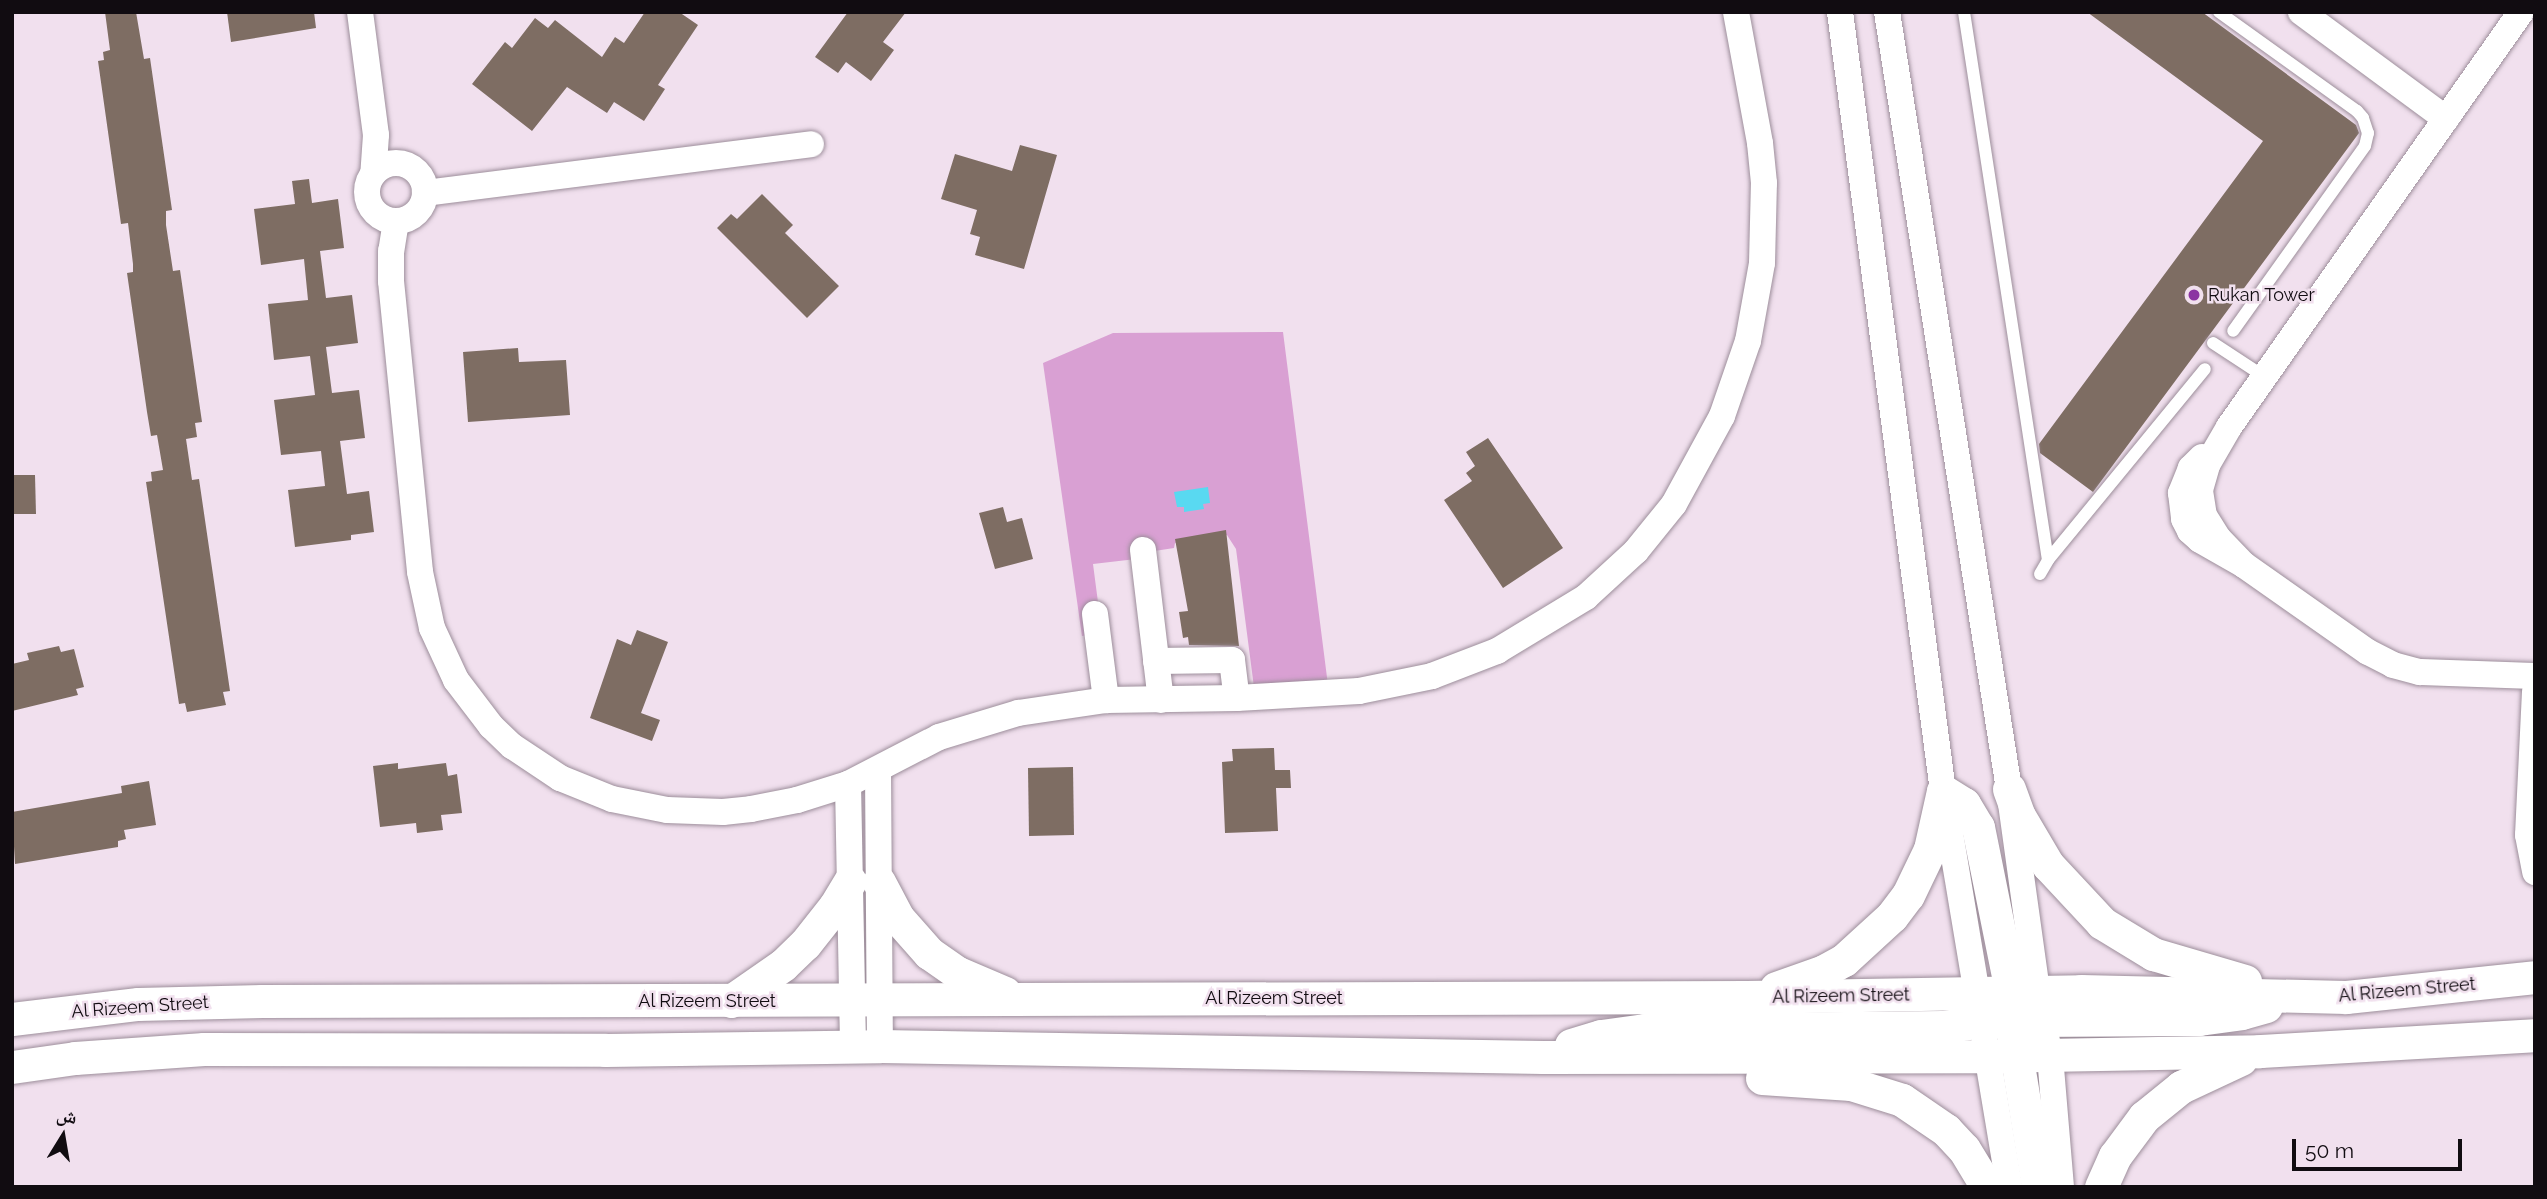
<!DOCTYPE html>
<html>
<head>
<meta charset="utf-8">
<style>
  body { margin:0 }
  #map { position:relative; width:2547px; height:1199px; overflow:hidden; background:#f1e0ee; font-family:Raleway,"Noto Naskh Arabic",sans-serif }
  div>[style] { position:absolute }
  [style*='--x'] { left:calc(var(--x)*1px); top:calc(var(--y)*1px); width:calc(var(--w)*1px); rotate:calc(var(--a)*1deg) }
  .green>* { inset:0; background:#d9a0d3 }
  .water>* { inset:0; background:#59d9f1 }
  .building>* { inset:0; background:#7e6d63 }
  .roads { filter:drop-shadow(0 0 2px #9d8e9b) drop-shadow(0 0 2px #9d8e9b) }
  .service>* { height:12px; margin:-6px; padding:0 6px; transform-origin:6px; border-radius:6px; background:#fff }
  .minor>* { height:26px; margin:-13px; padding:0 13px; transform-origin:13px; border-radius:13px; background:#fff }
  .minor>.ring { margin:-13px; padding:0; box-sizing:content-box; background:none; border:26px solid #fff; border-radius:50% }
  .tertiary>* { height:33px; margin:-16.5px; padding:0 16.5px; transform-origin:16.5px; border-radius:16.5px; background:#fff }
  .dots>* { width:19px; height:19px; translate:-50% -50%; box-sizing:border-box; border:4px solid #f1e0ee; border-radius:50% }
  span { translate:-50% -50%; white-space:nowrap; text-align:center; line-height:1.15; -webkit-text-stroke:5px #f1e0ee; paint-order:stroke }
  .poi-label { font-size:18px; color:#110c11 }
  .left { translate:0 -50%; text-align:left }
  .street-label { font-size:18px; color:#110c11 }
  .frame { position:absolute; inset:0; border:14px solid #110c11; pointer-events:none }
  .north { position:absolute; left:28px; top:1101px; width:70px; height:70px; -webkit-text-stroke:5px #f1e0ee; paint-order:stroke; rotate:11deg; font-size:19px; font-weight:700; line-height:28px; text-align:center; color:#110c11 }
  .north::after { content:''; display:block; margin:auto; width:24px; height:32px; background:#110c11; clip-path:polygon(50% 0,100% 100%,50% 72%,0 100%) }
  .scale { position:absolute; left:2292px; top:1139px; width:170px; height:32px; box-sizing:border-box; border:4px solid #110c11; border-top:0; padding-left:9px; font-size:21px; line-height:24px; white-space:nowrap; color:#110c11; -webkit-text-stroke:5px #f1e0ee; paint-order:stroke }
</style>
</head>
<body>
<div id="map">
  <div class="green">
    <i style="clip-path:polygon(1283px 332px,1329px 693px,1255px 695px,1236px 549px,1227px 535px,1175px 543px,1174px 548px,1148px 552px,1136px 559px,1093px 564px,1102px 633px,1082px 636px,1043px 363px,1113px 333px)"></i>
  </div>
  <div class="water">
    <i style="clip-path:polygon(1208px 487px,1210px 503px,1203px 504px,1204px 509px,1184px 512px,1184px 507px,1177px 507px,1174px 492px)"></i>
  </div>
  <div class="building">
    <i style="clip-path:polygon(105px 12px,136px 12px,144px 59px,150px 58px,172px 210px,166px 211px,166px 225px,173px 271px,180px 270px,202px 422px,195px 423px,197px 437px,186px 439px,192px 480px,199px 479px,230px 691px,223px 692px,226px 705px,187px 712px,185px 703px,179px 704px,146px 482px,152px 481px,151px 472px,163px 470px,157px 435px,151px 436px,147px 412px,127px 273px,133px 272px,133px 264px,128px 223px,121px 224px,98px 61px,104px 60px,103px 52px,110px 50px)"></i>
    <i style="clip-path:polygon(227px 12px,314px 12px,316px 28px,231px 42px)"></i>
    <i style="clip-path:polygon(645px 12px,679px 12px,698px 25px,658px 85px,665px 89px,644px 121px,614px 102px,607px 113px,567px 87px,532px 131px,472px 84px,505px 42px,512px 48px,535px 18px,548px 28px,555px 20px,602px 57px,615px 37px,624px 43px)"></i>
    <i style="clip-path:polygon(848px 12px,906px 12px,883px 42px,894px 50px,871px 81px,846px 62px,838px 73px,815px 57px)"></i>
    <i style="clip-path:polygon(2087px 12px,2202px 12px,2356px 125px,2359px 133px,2093px 492px,2040px 453px,2039px 444px,2263px 141px)"></i>
    <i style="clip-path:polygon(1020px 145px,1057px 155px,1024px 269px,975px 255px,980px 237px,970px 234px,977px 210px,941px 199px,955px 154px,1012px 171px)"></i>
    <i style="clip-path:polygon(309px 179px,312px 203px,338px 199px,344px 248px,320px 251px,326px 298px,352px 295px,358px 343px,326px 347px,332px 393px,359px 390px,365px 438px,340px 441px,347px 494px,369px 491px,374px 532px,351px 535px,351px 540px,295px 547px,288px 490px,325px 486px,321px 451px,281px 455px,274px 400px,315px 395px,310px 356px,274px 360px,268px 304px,308px 300px,304px 259px,261px 265px,254px 209px,295px 204px,292px 181px)"></i>
    <i style="clip-path:polygon(762px 194px,793px 225px,785px 233px,839px 286px,807px 318px,717px 228px,731px 214px,737px 219px)"></i>
    <i style="clip-path:polygon(518px 348px,519px 362px,566px 360px,570px 415px,468px 422px,463px 352px)"></i>
    <i style="clip-path:polygon(1488px 438px,1563px 548px,1503px 588px,1444px 500px,1472px 481px,1466px 473px,1475px 466px,1466px 452px)"></i>
    <i style="clip-path:polygon(12px 475px,35px 475px,36px 514px,12px 514px)"></i>
    <i style="clip-path:polygon(1003px 507px,1007px 522px,1022px 518px,1033px 559px,995px 569px,979px 513px)"></i>
    <i style="clip-path:polygon(1226px 530px,1239px 646px,1189px 645px,1188px 637px,1183px 638px,1179px 612px,1188px 611px,1175px 539px)"></i>
    <i style="clip-path:polygon(637px 630px,668px 642px,641px 713px,660px 720px,652px 741px,590px 718px,617px 639px,631px 645px)"></i>
    <i style="clip-path:polygon(59px 646px,61px 652px,74px 649px,84px 687px,76px 689px,78px 695px,12px 711px,12px 664px,29px 660px,27px 653px)"></i>
    <i style="clip-path:polygon(1274px 748px,1275px 770px,1290px 770px,1291px 788px,1276px 788px,1278px 831px,1225px 833px,1222px 762px,1233px 761px,1232px 749px)"></i>
    <i style="clip-path:polygon(398px 763px,398px 769px,446px 763px,448px 776px,457px 774px,462px 813px,441px 815px,443px 830px,417px 833px,416px 823px,380px 827px,373px 766px)"></i>
    <i style="clip-path:polygon(1073px 767px,1074px 835px,1029px 836px,1028px 768px)"></i>
    <i style="clip-path:polygon(149px 781px,156px 825px,124px 830px,126px 839px,118px 841px,118px 847px,15px 864px,12px 812px,122px 793px,121px 786px)"></i>
  </div>
  <div class="roads">
    <div class="service">
      <i style="--x:1964;--y:12;--w:554;--a:81.29"></i>
      <i style="--x:2219;--y:12;--w:170;--a:35.7"></i>
      <i style="--x:2357;--y:111;--w:9;--a:49"></i>
      <i style="--x:2363;--y:118;--w:16;--a:72"></i>
      <i style="--x:2368;--y:133;--w:13;--a:103"></i>
      <i style="--x:2365;--y:146;--w:227;--a:125.5"></i>
      <i style="--x:2213;--y:343;--w:62;--a:33.2"></i>
      <i style="--x:2040;--y:574;--w:16;--a:-60"></i>
      <i style="--x:2048;--y:560;--w:247;--a:-50.6"></i>
    </div>
    <div class="minor">
      <i style="--x:360;--y:12;--w:124;--a:82.6"></i>
      <i style="--x:376;--y:135;--w:39;--a:94"></i>
      <i style="--x:1840;--y:12;--w:786;--a:82.47"></i>
      <i style="--x:1943;--y:791;--w:401;--a:80.5"></i>
      <i style="--x:1887;--y:12;--w:787;--a:81.08"></i>
      <i style="--x:2009;--y:789;--w:205;--a:82.1"></i>
      <i style="--x:2037;--y:992;--w:65;--a:78.5"></i>
      <i style="--x:2050;--y:1056;--w:131;--a:85.2"></i>
      <i style="--x:2301;--y:12;--w:180;--a:36.4"></i>
      <i class="ring" style="left:367px;top:163px;width:32px;height:32px"></i>
      <i style="--x:425;--y:193;--w:389;--a:-7.2"></i>
      <i style="--x:396;--y:221;--w:30;--a:99"></i>
      <i style="--x:391;--y:251;--w:30;--a:90"></i>
      <i style="--x:391;--y:281;--w:292;--a:84.3"></i>
      <i style="--x:420;--y:572;--w:57;--a:77.9"></i>
      <i style="--x:432;--y:628;--w:57;--a:65.2"></i>
      <i style="--x:456;--y:680;--w:58;--a:52.7"></i>
      <i style="--x:491;--y:726;--w:29;--a:44"></i>
      <i style="--x:512;--y:746;--w:58;--a:33.7"></i>
      <i style="--x:560;--y:778;--w:56;--a:22"></i>
      <i style="--x:612;--y:799;--w:56;--a:11.3"></i>
      <i style="--x:667;--y:810;--w:56;--a:2"></i>
      <i style="--x:723;--y:812;--w:28;--a:-6"></i>
      <i style="--x:751;--y:809;--w:47;--a:-11.1"></i>
      <i style="--x:797;--y:800;--w:53;--a:-17.4"></i>
      <i style="--x:848;--y:784;--w:102;--a:-27.3"></i>
      <i style="--x:939;--y:737;--w:83;--a:-16.9"></i>
      <i style="--x:1018;--y:713;--w:89;--a:-8.4"></i>
      <i style="--x:1106;--y:700;--w:131;--a:-0.9"></i>
      <i style="--x:1237;--y:698;--w:122;--a:-3.3"></i>
      <i style="--x:1359;--y:691;--w:75;--a:-11.6"></i>
      <i style="--x:1432;--y:676;--w:70;--a:-21"></i>
      <i style="--x:1497;--y:651;--w:104;--a:-31.2"></i>
      <i style="--x:1586;--y:597;--w:68;--a:-42.6"></i>
      <i style="--x:1636;--y:551;--w:60;--a:-51"></i>
      <i style="--x:1674;--y:504;--w:100;--a:-61.4"></i>
      <i style="--x:1722;--y:416;--w:79;--a:-70.9"></i>
      <i style="--x:1748;--y:341;--w:79;--a:-79.8"></i>
      <i style="--x:1762;--y:263;--w:80;--a:-88.6"></i>
      <i style="--x:1764;--y:183;--w:40;--a:-95.7"></i>
      <i style="--x:1760;--y:143;--w:133;--a:-100.4"></i>
      <i style="--x:2202;--y:457;--w:16;--a:135"></i>
      <i style="--x:2191;--y:468;--w:27;--a:112"></i>
      <i style="--x:2181;--y:493;--w:26;--a:83"></i>
      <i style="--x:2184;--y:519;--w:13;--a:63"></i>
      <i style="--x:2190;--y:531;--w:13;--a:42"></i>
      <i style="--x:2200;--y:540;--w:51;--a:29.6"></i>
      <i style="--x:2244;--y:565;--w:151;--a:35.1"></i>
      <i style="--x:2368;--y:652;--w:28;--a:27"></i>
      <i style="--x:2393;--y:665;--w:28;--a:15"></i>
      <i style="--x:2420;--y:672;--w:115;--a:2"></i>
      <i style="--x:1143;--y:550;--w:151;--a:83.2"></i>
      <i style="--x:2244;--y:565;--w:37;--a:-134"></i>
      <i style="--x:2218;--y:538;--w:26;--a:-122"></i>
      <i style="--x:2204;--y:516;--w:26;--a:-99"></i>
      <i style="--x:2200;--y:490;--w:26;--a:-74"></i>
      <i style="--x:2207;--y:465;--w:44;--a:-59.9"></i>
      <i style="--x:2229;--y:427;--w:507;--a:-54.87"></i>
      <i style="--x:1095;--y:614;--w:87;--a:82.7"></i>
      <i style="--x:1156;--y:661;--w:76;--a:-0.8"></i>
      <i style="--x:1232;--y:660;--w:38;--a:83"></i>
      <i style="--x:2535;--y:692;--w:143;--a:92.8"></i>
      <i style="--x:2528;--y:835;--w:38;--a:79"></i>
      <i style="--x:878;--y:770;--w:276;--a:89.6"></i>
      <i style="--x:848;--y:784;--w:262;--a:88.9"></i>
    </div>
    <div class="tertiary">
      <i style="--x:2009;--y:789;--w:29;--a:70"></i>
      <i style="--x:2019;--y:816;--w:57;--a:59.4"></i>
      <i style="--x:2048;--y:865;--w:79;--a:47"></i>
      <i style="--x:2102;--y:923;--w:60;--a:31.3"></i>
      <i style="--x:2153;--y:954;--w:96;--a:16.4"></i>
      <i style="--x:879;--y:882;--w:41;--a:62.2"></i>
      <i style="--x:898;--y:918;--w:47;--a:48.5"></i>
      <i style="--x:929;--y:953;--w:35;--a:35"></i>
      <i style="--x:958;--y:973;--w:51;--a:23.1"></i>
      <i style="--x:1776;--y:988;--w:51;--a:-19.5"></i>
      <i style="--x:1824;--y:971;--w:23;--a:-29"></i>
      <i style="--x:1844;--y:960;--w:65;--a:-42.5"></i>
      <i style="--x:1892;--y:916;--w:26;--a:-53"></i>
      <i style="--x:1908;--y:895;--w:51;--a:-64.4"></i>
      <i style="--x:1930;--y:849;--w:59;--a:-77.4"></i>
      <i style="--x:1943;--y:791;--w:25;--a:32"></i>
      <i style="--x:1964;--y:804;--w:27;--a:59"></i>
      <i style="--x:1978;--y:827;--w:152;--a:78.6"></i>
      <i style="--x:2008;--y:976;--w:59;--a:66.9"></i>
      <i style="--x:2031;--y:1030;--w:32;--a:54"></i>
      <i style="--x:731;--y:1001;--w:63;--a:-34.7"></i>
      <i style="--x:783;--y:965;--w:30;--a:-44"></i>
      <i style="--x:805;--y:944;--w:48;--a:-51.7"></i>
      <i style="--x:835;--y:906;--w:29;--a:-59"></i>
      <i style="--x:12;--y:1019;--w:127;--a:-6.8"></i>
      <i style="--x:138;--y:1004;--w:124;--a:-1.4"></i>
      <i style="--x:262;--y:1001;--w:1485;--a:-0.15"></i>
      <i style="--x:1747;--y:997;--w:334;--a:-1"></i>
      <i style="--x:2081;--y:991;--w:265;--a:1.3"></i>
      <i style="--x:2346;--y:997;--w:190;--a:-6"></i>
      <i style="--x:2007;--y:1025;--w:21;--a:-14"></i>
      <i style="--x:2027;--y:1020;--w:172;--a:-0.3"></i>
      <i style="--x:2199;--y:1019;--w:43;--a:-7.9"></i>
      <i style="--x:2242;--y:1013;--w:25;--a:-16"></i>
      <i style="--x:2013;--y:1034;--w:155;--a:80.7"></i>
      <i style="--x:1571;--y:1045;--w:31;--a:-17"></i>
      <i style="--x:1601;--y:1036;--w:44;--a:-7.8"></i>
      <i style="--x:1645;--y:1030;--w:298;--a:-0.6"></i>
      <i style="--x:1943;--y:1027;--w:53;--a:-8.7"></i>
      <i style="--x:1995;--y:1019;--w:47;--a:-32"></i>
      <i style="--x:12;--y:1067;--w:64;--a:-8.1"></i>
      <i style="--x:75;--y:1058;--w:129;--a:-4"></i>
      <i style="--x:204;--y:1049;--w:401;--a:0.1"></i>
      <i style="--x:605;--y:1050;--w:275;--a:-0.8"></i>
      <i style="--x:880;--y:1046;--w:663;--a:0.95"></i>
      <i style="--x:1543;--y:1057;--w:444;--a:-0.1"></i>
      <i style="--x:1987;--y:1056;--w:273;--a:-1"></i>
      <i style="--x:2260;--y:1051;--w:275;--a:-3.3"></i>
      <i style="--x:1762;--y:1078;--w:89;--a:3.9"></i>
      <i style="--x:1851;--y:1084;--w:53;--a:17.4"></i>
      <i style="--x:1902;--y:1100;--w:53;--a:34.3"></i>
      <i style="--x:1946;--y:1130;--w:26;--a:47"></i>
      <i style="--x:1964;--y:1149;--w:44;--a:58.8"></i>
      <i style="--x:2101;--y:1187;--w:34;--a:-66"></i>
      <i style="--x:2115;--y:1156;--w:49;--a:-53.4"></i>
      <i style="--x:2144;--y:1117;--w:48;--a:-39"></i>
      <i style="--x:2181;--y:1087;--w:66;--a:-25"></i>
    </div>
  </div>
  <div class="dots">
    <i style="left:2194px;top:295px;background:#8b35a2"></i>
  </div>
  <div class="poi-label">
    <span class="left" style="left:2208px;top:295px">Rukan Tower</span>
  </div>
  <div class="street-label">
    <span style="left:2407px;top:990px;rotate:-5deg">Al Rizeem Street</span>
    <span style="left:1841px;top:996px;rotate:-1deg">Al Rizeem Street</span>
    <span style="left:1274px;top:998px">Al Rizeem Street</span>
    <span style="left:707px;top:1001px">Al Rizeem Street</span>
    <span style="left:140px;top:1007px;rotate:-4deg">Al Rizeem Street</span>
  </div>
  <div class="frame"></div>
  <div class="north">ش</div>
  <div class="scale">50 m</div>
</div>
</body>
</html>
